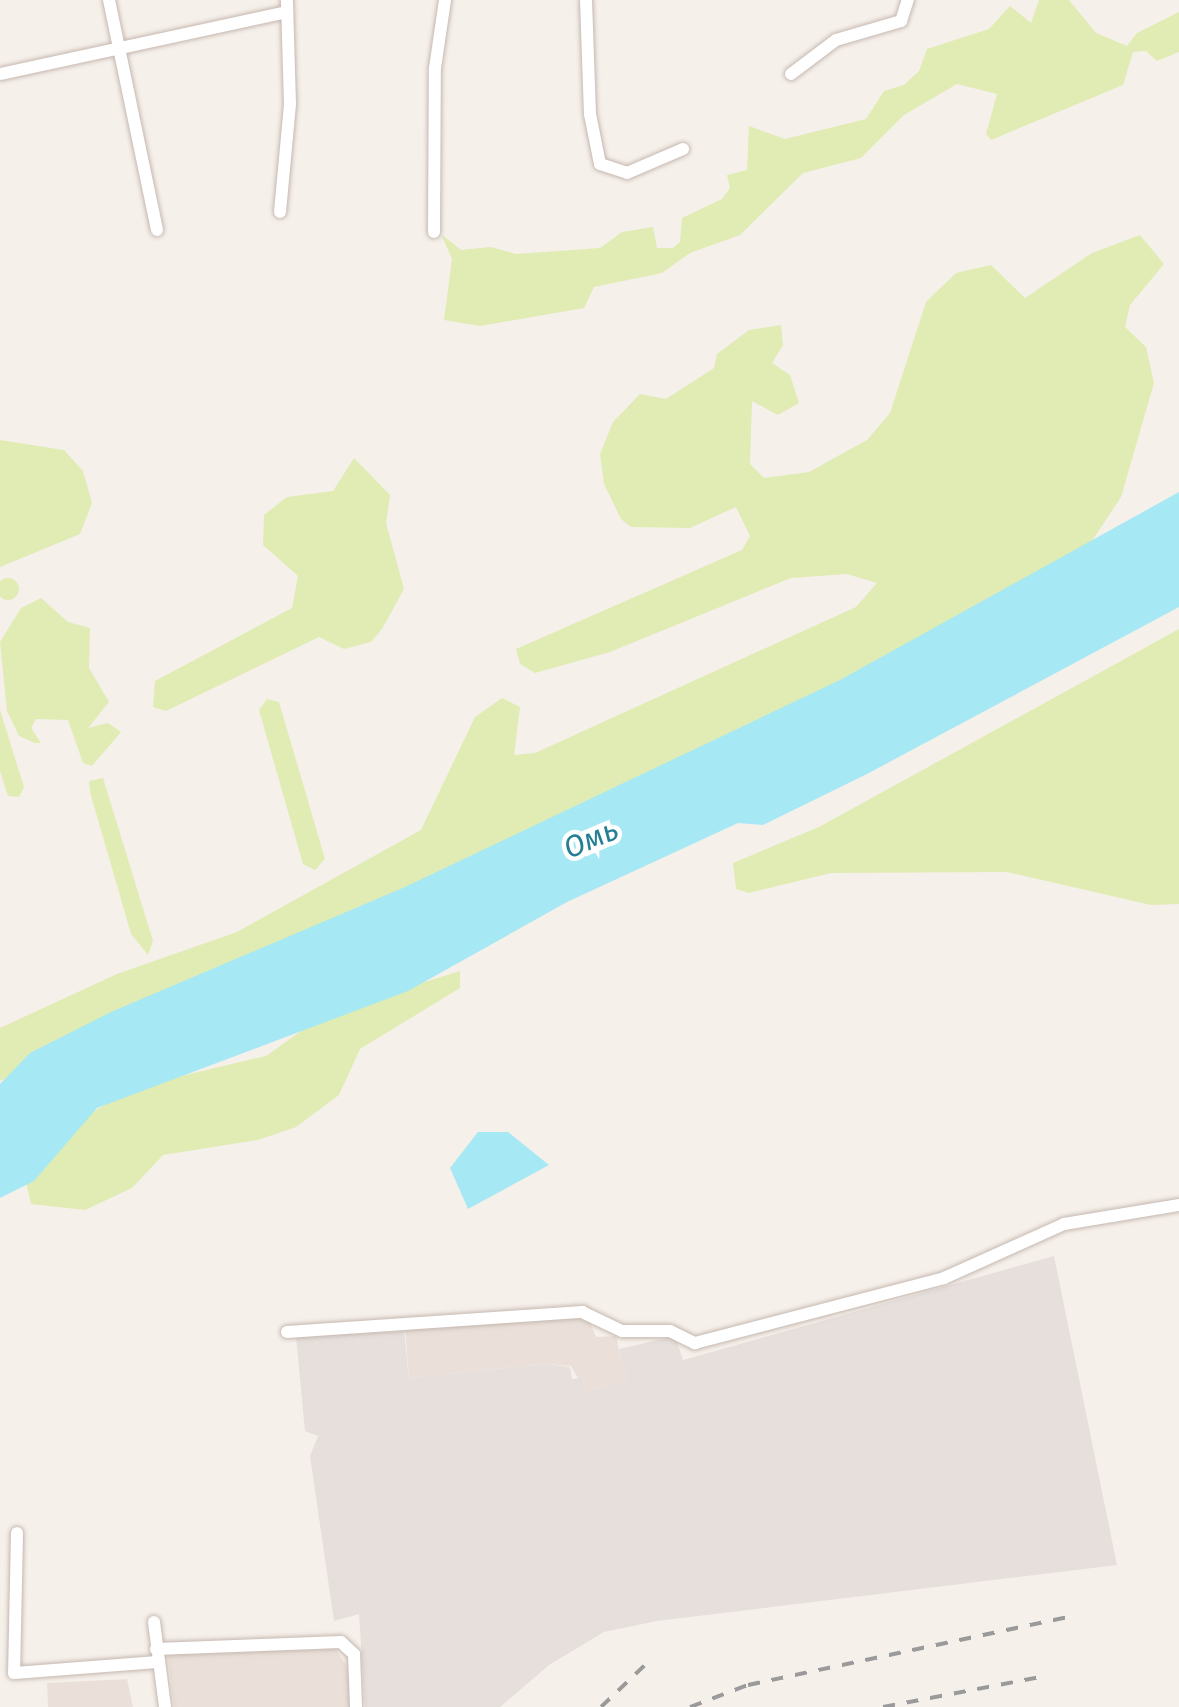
<!DOCTYPE html>
<html>
<head>
<meta charset="utf-8">
<style>
  body { margin:0 }
  #map { position:relative; width:1179px; height:1707px; overflow:hidden; background:#f6f0eb; font-family:"Fira Sans",sans-serif }
  div>[style] { position:absolute }
  [style*='--x'] { left:calc(var(--x)*1px); top:calc(var(--y)*1px); width:calc(var(--w)*1px); rotate:calc(var(--a)*1deg) }
  .residential>* { inset:0; background:#eae0d9 }
  .industrial>* { inset:0; background:#e6dfdc }
  .green>* { inset:0; background:#e0ecb3 }
  .round { border-radius:50% }
  .water>* { inset:0; background:#a6e8f4 }
  .roads { filter:drop-shadow(0 0 2px #c5b8b0) drop-shadow(0 0 2px #c5b8b0) }
  .minor>* { height:12px; margin:-6px; padding:0 6px; transform-origin:6px; border-radius:6px; background:#fff }
  .rail>* { height:4px; margin-top:-2px; transform-origin:0; background:repeating-linear-gradient(90deg,#9a9a9a 0 12px,transparent 0 24px) }
  span { translate:-50% -50%; white-space:nowrap; text-align:center; line-height:1.15; -webkit-text-stroke:9px #fff; paint-order:stroke }
  .water-label { font-size:30px; color:#247f93; font-style:italic }
</style>
</head>
<body>
<div id="map">
  <div class="residential">
    <i style="clip-path:polygon(587px 1315px,596px 1337px,616px 1336px,626px 1381px,585px 1391px,571px 1366px,543px 1364px,409px 1378px,405px 1330px,411px 1325px)"></i>
    <i style="clip-path:polygon(333px 1646px,349px 1669px,350px 1707px,174px 1707px,168px 1655px)"></i>
    <i style="clip-path:polygon(127px 1679px,133px 1707px,48px 1707px,47px 1683px)"></i>
  </div>
  <div class="industrial">
    <i style="clip-path:polygon(1054px 1256px,1117px 1565px,657px 1621px,604px 1632px,549px 1665px,500px 1707px,365px 1707px,359px 1614px,334px 1621px,310px 1456px,318px 1436px,305px 1431px,296px 1337px,404px 1331px,409px 1378px,544px 1364px,570px 1367px,572px 1379px,582px 1378px,585px 1391px,626px 1381px,619px 1349px,675px 1336px,683px 1360px)"></i>
  </div>
  <div class="green">
    <i style="clip-path:polygon(1039px 0,1069px 0,1096px 33px,1127px 46px,1137px 33px,1179px 12px,1179px 52px,1157px 61px,1146px 51px,1133px 52px,1123px 85px,991px 140px,986px 134px,997px 94px,957px 84px,904px 115px,861px 158px,803px 173px,740px 235px,690px 253px,662px 273px,594px 287px,584px 308px,480px 326px,444px 320px,452px 259px,441px 234px,461px 250px,491px 247px,516px 254px,600px 248px,622px 232px,653px 227px,657px 248px,673px 248px,680px 242px,682px 218px,722px 199px,730px 188px,727px 175px,747px 170px,749px 126px,785px 139px,866px 119px,884px 91px,904px 85px,919px 71px,927px 49px,989px 29px,1010px 6px,1031px 23px)"></i>
    <i style="clip-path:polygon(1140px 235px,1164px 264px,1130px 305px,1125px 327px,1146px 347px,1154px 383px,1121px 497px,1076px 565px,1020px 602px,0 1081px,0 1028px,117px 974px,237px 932px,421px 830px,475px 717px,502px 698px,520px 707px,514px 755px,535px 753px,856px 607px,877px 583px,847px 574px,791px 578px,610px 652px,535px 673px,520px 664px,516px 649px,742px 550px,750px 536px,736px 507px,690px 528px,631px 527px,621px 519px,604px 484px,600px 454px,613px 422px,640px 394px,666px 399px,714px 368px,717px 354px,749px 330px,781px 325px,783px 345px,772px 363px,790px 375px,799px 403px,778px 415px,752px 401px,750px 464px,764px 478px,809px 472px,867px 440px,890px 413px,926px 302px,956px 273px,991px 265px,1025px 298px,1092px 253px)"></i>
    <i style="clip-path:polygon(0 440px,64px 450px,83px 471px,92px 503px,80px 534px,0 567px)"></i>
    <i style="clip-path:polygon(354px 458px,390px 495px,386px 523px,404px 589px,382px 629px,371px 642px,344px 649px,319px 637px,166px 711px,153px 707px,155px 681px,292px 608px,298px 576px,263px 545px,264px 515px,287px 497px,333px 491px)"></i>
    <i class="round" style="left:-3px;top:578px;width:22px;height:22px"></i>
    <i style="clip-path:polygon(41px 598px,68px 622px,90px 628px,89px 668px,109px 702px,88px 728px,108px 723px,121px 732px,92px 766px,83px 763px,68px 720px,36px 719px,31px 728px,41px 743px,35px 743px,19px 736px,7px 711px,0 642px,21px 608px)"></i>
    <i style="clip-path:polygon(1179px 629px,1179px 904px,1151px 905px,1007px 872px,831px 873px,749px 893px,736px 889px,733px 863px,819px 827px)"></i>
    <i style="clip-path:polygon(267px 699px,279px 702px,325px 859px,315px 870px,303px 864px,259px 710px)"></i>
    <i style="clip-path:polygon(0 710px,24px 787px,19px 797px,8px 796px,0 771px)"></i>
    <i style="clip-path:polygon(103px 778px,153px 941px,148px 955px,131px 934px,90px 792px,89px 781px)"></i>
    <i style="clip-path:polygon(460px 971px,460px 988px,360px 1049px,339px 1095px,296px 1127px,258px 1140px,163px 1155px,132px 1188px,85px 1210px,31px 1204px,25px 1178px,67px 1127px,135px 1087px,266px 1056px,328px 1012px)"></i>
  </div>
  <div class="water">
    <i style="clip-path:polygon(1179px 492px,1179px 607px,867px 774px,763px 825px,738px 823px,567px 902px,408px 991px,97px 1108px,34px 1181px,0 1198px,0 1084px,30px 1053px,111px 1012px,405px 887px,840px 680px)"></i>
    <i style="clip-path:polygon(478px 1132px,508px 1132px,549px 1165px,468px 1209px,450px 1168px)"></i>
  </div>
  <div class="roads">
    <div class="minor">
      <i style="--x:109;--y:0;--w:235;--a:78.2"></i>
      <i style="--x:586;--y:0;--w:114;--a:88"></i>
      <i style="--x:590;--y:114;--w:51;--a:78.7"></i>
      <i style="--x:600;--y:164;--w:28;--a:18"></i>
      <i style="--x:627;--y:173;--w:61;--a:-23.2"></i>
      <i style="--x:0;--y:74;--w:293;--a:-12.2"></i>
      <i style="--x:791;--y:74;--w:56;--a:-37.1"></i>
      <i style="--x:836;--y:40;--w:68;--a:-16.3"></i>
      <i style="--x:901;--y:21;--w:22;--a:-72"></i>
      <i style="--x:280;--y:212;--w:108;--a:-84.7"></i>
      <i style="--x:290;--y:104;--w:104;--a:-91.7"></i>
      <i style="--x:434;--y:232;--w:164;--a:-89.7"></i>
      <i style="--x:435;--y:68;--w:69;--a:-81.6"></i>
      <i style="--x:287;--y:1332;--w:296;--a:-3.9"></i>
      <i style="--x:582;--y:1312;--w:44;--a:25.4"></i>
      <i style="--x:622;--y:1331;--w:48;--a:0"></i>
      <i style="--x:670;--y:1331;--w:28;--a:26"></i>
      <i style="--x:695;--y:1343;--w:257;--a:-14.6"></i>
      <i style="--x:944;--y:1278;--w:132;--a:-24.2"></i>
      <i style="--x:1064;--y:1224;--w:117;--a:-9.4"></i>
      <i style="--x:17;--y:1533;--w:140;--a:91.2"></i>
      <i style="--x:14;--y:1673;--w:144;--a:-4.4"></i>
      <i style="--x:154;--y:1622;--w:86;--a:82.6"></i>
      <i style="--x:156;--y:1649;--w:185;--a:-2.2"></i>
      <i style="--x:341;--y:1642;--w:18;--a:43"></i>
      <i style="--x:354;--y:1654;--w:53;--a:87.8"></i>
    </div>
  </div>
  <div class="rail">
    <i style="--x:601;--y:1707;--w:61;--a:-43.7"></i>
    <i style="--x:690;--y:1707;--w:62;--a:-20.8"></i>
    <i style="--x:748;--y:1685;--w:332;--a:-12"></i>
    <i style="--x:883;--y:1707;--w:166;--a:-10.8"></i>
  </div>
  <div class="water-label">
    <span style="left:591px;top:839px;rotate:-23deg">Омь</span>
  </div>
</div>
</body>
</html>
